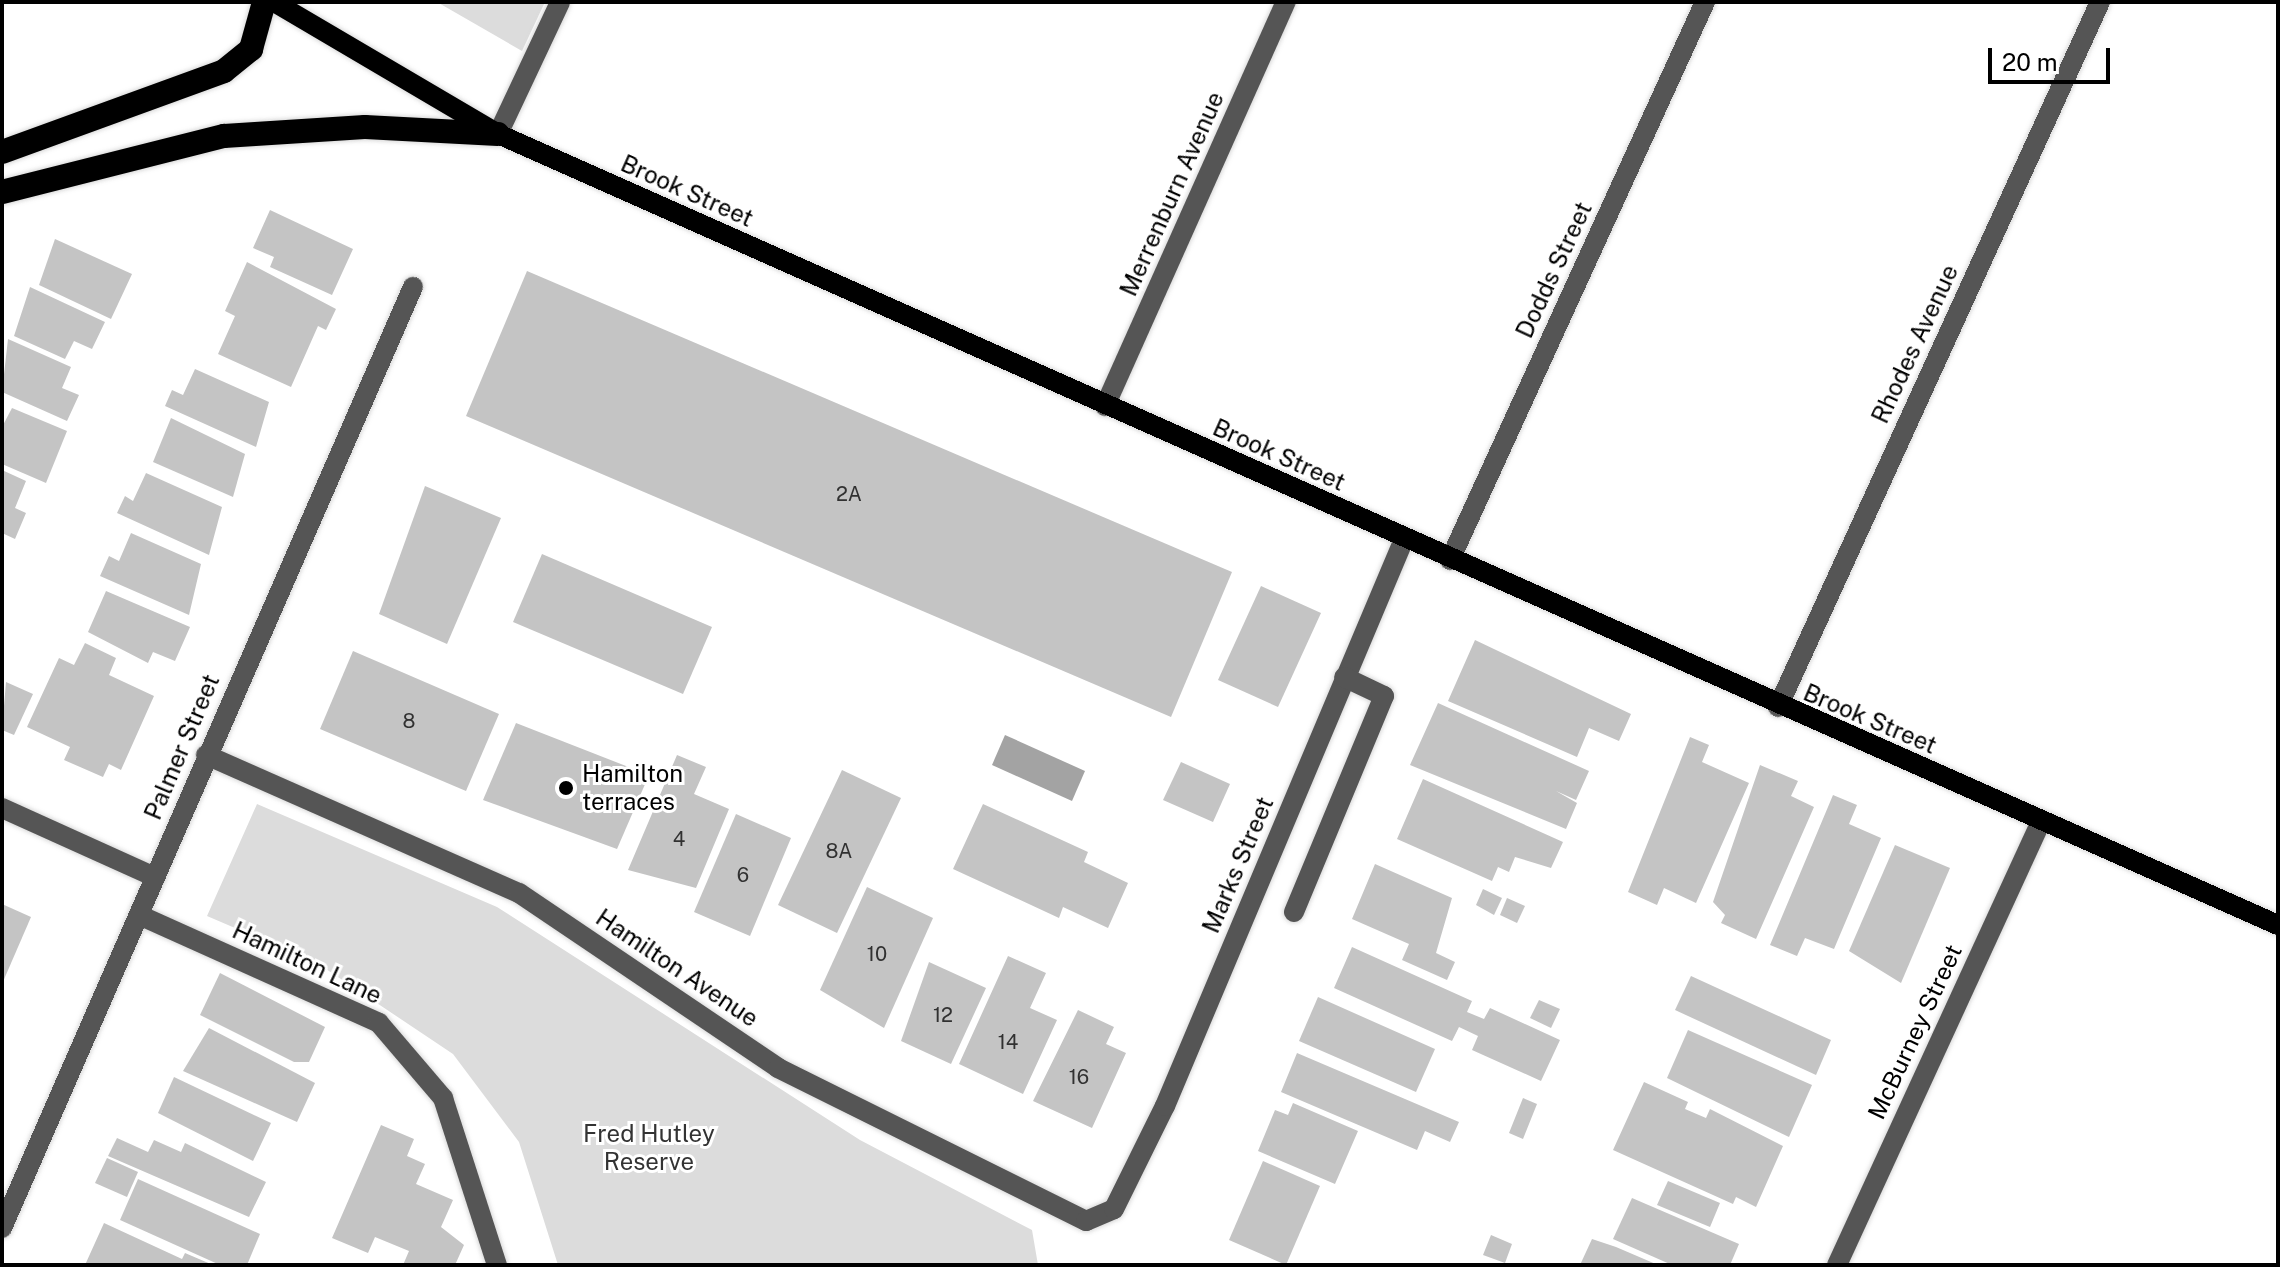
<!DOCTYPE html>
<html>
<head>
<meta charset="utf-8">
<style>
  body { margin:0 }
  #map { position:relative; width:2280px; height:1267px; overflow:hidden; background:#fff; font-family:"Public Sans",sans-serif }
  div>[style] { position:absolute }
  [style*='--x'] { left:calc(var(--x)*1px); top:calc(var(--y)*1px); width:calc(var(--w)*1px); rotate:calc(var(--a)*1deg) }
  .green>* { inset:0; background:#dcdcdc }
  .water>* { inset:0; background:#a3a3a3 }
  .building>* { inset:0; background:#c4c4c4 }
  .roads { filter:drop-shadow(0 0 2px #dbdbdb) drop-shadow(0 0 2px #dbdbdb) }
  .minor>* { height:20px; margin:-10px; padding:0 10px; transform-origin:10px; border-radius:10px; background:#555 }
  .major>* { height:20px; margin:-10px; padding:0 10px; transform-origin:10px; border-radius:10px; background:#000 }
  .highway>* { height:24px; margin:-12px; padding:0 12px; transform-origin:12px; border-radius:12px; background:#000 }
  .dots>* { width:22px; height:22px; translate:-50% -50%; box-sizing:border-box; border:4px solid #fff; border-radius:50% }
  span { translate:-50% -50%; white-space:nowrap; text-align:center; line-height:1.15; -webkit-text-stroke:6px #fff; paint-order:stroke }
  .number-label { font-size:20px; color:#313131 }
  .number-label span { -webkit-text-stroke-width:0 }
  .street-label { font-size:24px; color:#000 }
  .poi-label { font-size:24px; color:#000 }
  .left { translate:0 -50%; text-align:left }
  .park-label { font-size:24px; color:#333 }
  .frame { position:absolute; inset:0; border:4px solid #000; pointer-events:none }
  .scale { position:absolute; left:1988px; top:48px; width:122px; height:36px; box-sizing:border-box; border:4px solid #000; border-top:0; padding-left:10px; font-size:24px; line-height:28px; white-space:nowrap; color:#000; -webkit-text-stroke:6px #fff; paint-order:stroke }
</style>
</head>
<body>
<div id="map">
  <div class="green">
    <i style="clip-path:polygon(437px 2px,545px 2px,522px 51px)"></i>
    <i style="clip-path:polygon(257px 804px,497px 907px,860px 1140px,1032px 1230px,1038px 1265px,558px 1265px,519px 1142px,453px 1054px,317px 963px,207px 916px)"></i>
  </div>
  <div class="water">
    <i style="clip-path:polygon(1005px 735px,1085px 771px,1072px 801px,992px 765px)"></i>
  </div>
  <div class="building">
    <i style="clip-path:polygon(270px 210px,353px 249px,332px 295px,270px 267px,274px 257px,253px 248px)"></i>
    <i style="clip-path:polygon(55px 239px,132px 274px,111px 319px,39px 285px)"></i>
    <i style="clip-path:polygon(247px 262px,336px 309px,326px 330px,318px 326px,291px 387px,218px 354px,235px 316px,225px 311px)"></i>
    <i style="clip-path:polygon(527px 271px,1232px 572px,1171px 717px,466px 416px)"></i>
    <i style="clip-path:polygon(30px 287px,105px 322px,92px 349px,74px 341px,65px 359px,14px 336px)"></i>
    <i style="clip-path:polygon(8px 339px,71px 367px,62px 388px,79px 395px,67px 421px,2px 392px)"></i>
    <i style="clip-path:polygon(195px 369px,269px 402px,256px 447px,165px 406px,172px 390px,183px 395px)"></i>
    <i style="clip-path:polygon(12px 408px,67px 431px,46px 483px,2px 464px,2px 427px)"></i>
    <i style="clip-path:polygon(171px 418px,245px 454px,233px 497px,153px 462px)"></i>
    <i style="clip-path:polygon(2px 470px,26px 481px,15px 508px,26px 513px,15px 539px,2px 533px)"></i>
    <i style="clip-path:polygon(146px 473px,222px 507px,209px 555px,117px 513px,125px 496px,133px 501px)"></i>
    <i style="clip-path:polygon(425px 486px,501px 518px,447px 644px,379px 614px)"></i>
    <i style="clip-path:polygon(131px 533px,201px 564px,189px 615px,100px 576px,109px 556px,119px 561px)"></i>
    <i style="clip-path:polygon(542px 554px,712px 627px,683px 694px,513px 622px)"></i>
    <i style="clip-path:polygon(1261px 586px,1321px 613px,1278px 707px,1218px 680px)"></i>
    <i style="clip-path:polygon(106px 591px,190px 627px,175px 661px,153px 652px,148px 663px,88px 632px)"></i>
    <i style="clip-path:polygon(1475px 640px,1631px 714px,1619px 741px,1589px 728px,1577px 757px,1448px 701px)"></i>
    <i style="clip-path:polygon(85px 643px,116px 658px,109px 675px,154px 696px,121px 770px,109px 764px,103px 777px,64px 760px,70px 747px,27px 727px,59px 658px,74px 665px)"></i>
    <i style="clip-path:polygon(353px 651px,499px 714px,466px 791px,320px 729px)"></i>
    <i style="clip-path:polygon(6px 682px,33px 694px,14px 735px,2px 730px)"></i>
    <i style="clip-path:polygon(1438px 703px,1589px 771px,1576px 800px,1556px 791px,1577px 803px,1566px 829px,1410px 765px)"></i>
    <i style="clip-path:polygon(516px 723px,649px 775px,617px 849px,483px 800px)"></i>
    <i style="clip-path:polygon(1690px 737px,1709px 745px,1702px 762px,1749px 783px,1696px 903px,1664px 888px,1657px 905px,1628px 892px)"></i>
    <i style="clip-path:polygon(677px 755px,706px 767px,694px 794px,729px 809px,696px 888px,628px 870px)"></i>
    <i style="clip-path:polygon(1181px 762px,1230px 784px,1213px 822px,1163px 800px)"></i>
    <i style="clip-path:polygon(1760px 765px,1798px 781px,1791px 796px,1814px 807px,1756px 939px,1721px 923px,1725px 915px,1713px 902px)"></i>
    <i style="clip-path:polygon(842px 770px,901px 798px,837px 933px,778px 905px)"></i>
    <i style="clip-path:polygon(1423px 779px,1563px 842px,1551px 868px,1515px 857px,1509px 872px,1498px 867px,1492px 881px,1397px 839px)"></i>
    <i style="clip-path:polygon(1833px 795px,1857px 805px,1849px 824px,1881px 838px,1834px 949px,1805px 938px,1797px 956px,1770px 945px)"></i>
    <i style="clip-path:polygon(983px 804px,1088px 852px,1084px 862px,1128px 883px,1108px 928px,1063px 907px,1059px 918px,953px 869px)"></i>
    <i style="clip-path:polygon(736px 814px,791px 838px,750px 936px,694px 912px)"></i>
    <i style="clip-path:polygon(1895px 845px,1950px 868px,1901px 983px,1849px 951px)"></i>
    <i style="clip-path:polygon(1375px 864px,1452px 898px,1436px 953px,1455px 962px,1447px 980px,1402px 960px,1409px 944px,1352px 919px)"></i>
    <i style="clip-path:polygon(867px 887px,933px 918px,884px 1028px,820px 990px)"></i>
    <i style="clip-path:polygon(1483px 889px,1502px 898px,1494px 915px,1476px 905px)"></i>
    <i style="clip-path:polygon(1507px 898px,1525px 906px,1517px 923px,1500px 915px)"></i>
    <i style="clip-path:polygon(2px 904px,31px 917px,2px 984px)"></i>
    <i style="clip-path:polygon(1352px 947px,1472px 1001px,1467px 1012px,1484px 1019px,1490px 1008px,1560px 1040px,1541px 1081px,1472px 1050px,1478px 1036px,1459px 1027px,1452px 1041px,1334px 988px)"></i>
    <i style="clip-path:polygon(1008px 956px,1046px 973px,1030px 1008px,1057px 1020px,1023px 1094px,959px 1064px)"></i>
    <i style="clip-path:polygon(929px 962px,986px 988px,951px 1064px,901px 1041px)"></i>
    <i style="clip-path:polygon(220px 973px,325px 1027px,309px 1062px,294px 1062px,200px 1015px)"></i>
    <i style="clip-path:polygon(1691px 976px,1831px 1040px,1816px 1075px,1675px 1010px)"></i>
    <i style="clip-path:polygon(1318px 997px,1435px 1049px,1416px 1092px,1299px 1041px)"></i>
    <i style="clip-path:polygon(1539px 1000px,1560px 1009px,1551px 1028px,1530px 1018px)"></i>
    <i style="clip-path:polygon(1078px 1010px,1114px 1027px,1106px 1044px,1126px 1053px,1092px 1128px,1033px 1101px)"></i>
    <i style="clip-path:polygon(209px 1028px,315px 1083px,297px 1122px,183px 1071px)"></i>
    <i style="clip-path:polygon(1688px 1030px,1812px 1085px,1789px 1137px,1667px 1078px)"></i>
    <i style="clip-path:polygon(1297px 1053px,1459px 1122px,1450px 1142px,1425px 1131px,1417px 1150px,1281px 1092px)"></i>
    <i style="clip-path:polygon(174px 1077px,271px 1123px,253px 1161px,158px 1113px)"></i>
    <i style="clip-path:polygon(1644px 1082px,1688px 1102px,1685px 1109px,1706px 1118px,1710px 1109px,1783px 1146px,1756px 1207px,1736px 1197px,1733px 1204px,1613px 1150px)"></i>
    <i style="clip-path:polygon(1523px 1098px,1537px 1104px,1523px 1139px,1509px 1133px)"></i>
    <i style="clip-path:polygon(1293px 1103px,1358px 1131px,1335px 1184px,1258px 1151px,1275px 1110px,1288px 1115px)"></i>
    <i style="clip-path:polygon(381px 1125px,414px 1139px,407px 1156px,425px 1164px,416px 1184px,453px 1200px,441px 1227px,464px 1245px,455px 1265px,403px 1265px,409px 1251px,375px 1237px,368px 1253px,332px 1238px)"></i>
    <i style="clip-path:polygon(117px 1138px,148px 1152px,154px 1140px,181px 1152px,185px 1143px,266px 1182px,249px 1217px,108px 1156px)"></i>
    <i style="clip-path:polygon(107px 1158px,138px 1172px,127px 1197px,95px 1183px)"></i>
    <i style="clip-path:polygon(1263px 1161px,1320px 1186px,1286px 1265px,1229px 1240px)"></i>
    <i style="clip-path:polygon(138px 1179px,260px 1234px,247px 1265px,220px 1265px,120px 1220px)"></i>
    <i style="clip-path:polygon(1668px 1181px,1720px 1203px,1710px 1227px,1657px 1205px)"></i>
    <i style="clip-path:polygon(1632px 1198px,1739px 1244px,1730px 1265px,1672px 1265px,1613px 1239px)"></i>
    <i style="clip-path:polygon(104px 1223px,182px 1259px,185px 1253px,213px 1265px,85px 1265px)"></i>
    <i style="clip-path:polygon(1491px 1235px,1512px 1244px,1505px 1263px,1483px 1255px)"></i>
    <i style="clip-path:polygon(1592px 1239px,1616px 1247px,1658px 1265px,1580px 1265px)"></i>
  </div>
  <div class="roads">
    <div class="minor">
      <i style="--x:498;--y:134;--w:146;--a:-64.8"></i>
      <i style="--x:1105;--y:406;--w:443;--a:-65.9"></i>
      <i style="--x:1450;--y:560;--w:614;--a:-65.44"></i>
      <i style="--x:1778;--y:707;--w:775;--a:-65.45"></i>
      <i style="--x:206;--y:755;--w:342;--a:23.8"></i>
      <i style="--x:519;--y:893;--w:313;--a:34"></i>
      <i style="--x:778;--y:1068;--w:344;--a:26.4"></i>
      <i style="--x:1086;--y:1221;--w:30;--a:-23"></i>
      <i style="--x:1114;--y:1209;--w:115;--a:-63.7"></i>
      <i style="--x:1165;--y:1106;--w:615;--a:-67.14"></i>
      <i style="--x:2;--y:808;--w:168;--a:24.3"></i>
      <i style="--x:1294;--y:912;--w:234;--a:-67.4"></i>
      <i style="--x:1384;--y:696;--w:44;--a:-154.6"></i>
      <i style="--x:139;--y:915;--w:263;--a:24.2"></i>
      <i style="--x:379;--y:1023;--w:99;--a:49.5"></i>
      <i style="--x:443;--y:1098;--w:176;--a:72.1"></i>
      <i style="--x:2;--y:1228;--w:1027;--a:-66.41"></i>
      <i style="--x:1837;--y:1265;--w:489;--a:-65.3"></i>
    </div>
    <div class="major">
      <i style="--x:274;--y:2;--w:260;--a:30.5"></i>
      <i style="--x:498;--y:134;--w:1948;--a:23.96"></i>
    </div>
    <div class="highway">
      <i style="--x:2;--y:152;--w:236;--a:-20"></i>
      <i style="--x:224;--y:71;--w:35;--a:-39"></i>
      <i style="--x:251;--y:49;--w:49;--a:-74.5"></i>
      <i style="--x:2;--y:192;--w:229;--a:-14.2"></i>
      <i style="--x:224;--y:136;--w:141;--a:-3.7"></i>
      <i style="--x:365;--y:127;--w:133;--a:3"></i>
    </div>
  </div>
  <div class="dots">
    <i style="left:566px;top:788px;background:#000"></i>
  </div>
  <div class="number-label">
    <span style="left:849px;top:494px">2A</span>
    <span style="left:409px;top:721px">8</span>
    <span style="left:679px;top:839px">4</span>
    <span style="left:839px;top:851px">8A</span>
    <span style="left:743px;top:875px">6</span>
    <span style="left:877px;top:954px">10</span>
    <span style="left:943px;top:1015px">12</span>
    <span style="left:1008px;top:1042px">14</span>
    <span style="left:1079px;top:1077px">16</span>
  </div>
  <div class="street-label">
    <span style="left:687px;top:191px;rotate:24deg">Brook Street</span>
    <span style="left:1172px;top:194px;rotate:-66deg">Merrenburn Avenue</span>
    <span style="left:1554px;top:270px;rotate:-65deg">Dodds Street</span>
    <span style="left:1915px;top:344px;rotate:-65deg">Rhodes Avenue</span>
    <span style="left:1279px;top:455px;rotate:24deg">Brook Street</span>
    <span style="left:1870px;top:719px;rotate:23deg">Brook Street</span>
    <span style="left:182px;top:747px;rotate:-67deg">Palmer Street</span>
    <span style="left:1238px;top:865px;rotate:-67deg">Marks Street</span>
    <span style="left:307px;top:963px;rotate:25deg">Hamilton Lane</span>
    <span style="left:677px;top:968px;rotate:34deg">Hamilton Avenue</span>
    <span style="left:1915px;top:1032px;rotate:-65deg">McBurney Street</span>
  </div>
  <div class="poi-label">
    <span class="left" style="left:582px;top:788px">Hamilton<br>terraces</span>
  </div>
  <div class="park-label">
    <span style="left:649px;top:1148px">Fred Hutley<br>Reserve</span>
  </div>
  <div class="frame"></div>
  <div class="scale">20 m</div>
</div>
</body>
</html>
